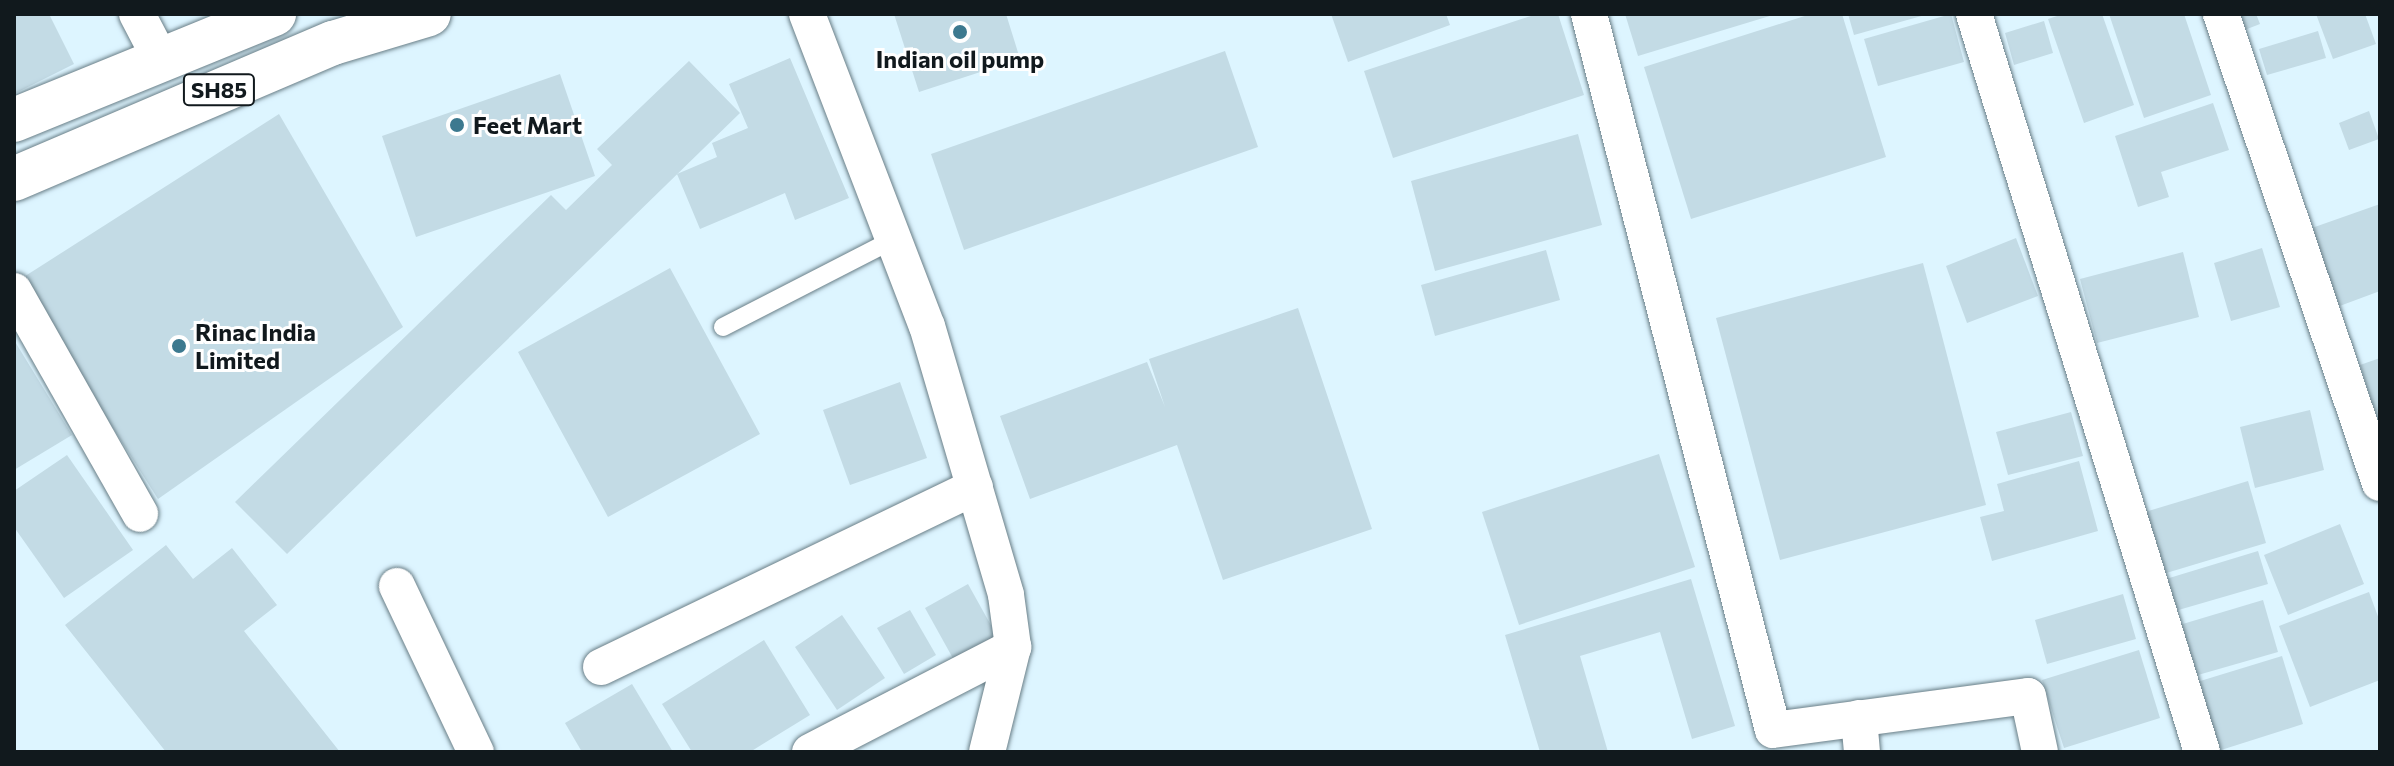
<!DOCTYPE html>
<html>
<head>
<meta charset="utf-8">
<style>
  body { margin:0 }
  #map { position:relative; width:2394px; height:766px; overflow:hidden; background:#ddf5ff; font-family:Commissioner,sans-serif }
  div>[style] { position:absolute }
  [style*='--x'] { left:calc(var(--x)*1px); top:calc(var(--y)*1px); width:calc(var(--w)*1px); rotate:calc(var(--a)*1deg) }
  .building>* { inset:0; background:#c3dbe5 }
  .roads { filter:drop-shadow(0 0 2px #697e87) drop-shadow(0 0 2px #697e87) }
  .lane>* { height:18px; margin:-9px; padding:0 9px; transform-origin:9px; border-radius:9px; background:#fff }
  .street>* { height:36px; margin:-18px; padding:0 18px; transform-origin:18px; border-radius:18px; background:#fff }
  .primary>* { height:44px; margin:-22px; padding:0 22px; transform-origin:22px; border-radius:22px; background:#fff }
  .dots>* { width:22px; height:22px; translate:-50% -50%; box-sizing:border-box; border:4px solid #fff; border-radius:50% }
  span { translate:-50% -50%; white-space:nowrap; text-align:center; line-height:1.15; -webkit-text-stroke:6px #fff; paint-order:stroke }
  .shield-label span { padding:2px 6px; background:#fff; border:2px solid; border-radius:6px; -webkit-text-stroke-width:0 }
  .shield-label { font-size:22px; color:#11191d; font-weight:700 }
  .poi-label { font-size:24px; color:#11191d; font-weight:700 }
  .left { translate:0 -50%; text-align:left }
  .frame { position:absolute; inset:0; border:16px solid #11191d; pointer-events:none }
</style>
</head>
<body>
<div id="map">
  <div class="building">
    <i style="clip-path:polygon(14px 14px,49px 14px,74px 64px,14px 94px)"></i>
    <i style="clip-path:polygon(894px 14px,1006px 14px,1020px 59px,919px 92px)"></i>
    <i style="clip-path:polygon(1331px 14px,1446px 14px,1450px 25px,1348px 62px)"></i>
    <i style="clip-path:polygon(1537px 14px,1558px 14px,1584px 95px,1393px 158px,1364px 71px)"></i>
    <i style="clip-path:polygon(1625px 14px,1773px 14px,1773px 15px,1638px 56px)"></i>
    <i style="clip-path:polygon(1811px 14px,1842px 14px,1886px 157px,1691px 219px,1644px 67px)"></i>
    <i style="clip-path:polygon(1848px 14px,1925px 14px,1925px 15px,1854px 35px)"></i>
    <i style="clip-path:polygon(1951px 14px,1964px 62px,1878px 86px,1864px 39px)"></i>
    <i style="clip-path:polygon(2063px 14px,2102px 14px,2134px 105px,2084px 123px,2048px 19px)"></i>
    <i style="clip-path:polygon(2109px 14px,2184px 14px,2211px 95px,2144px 118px)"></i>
    <i style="clip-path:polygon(2235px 14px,2256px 14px,2260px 24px,2242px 31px)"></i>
    <i style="clip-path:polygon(2316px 14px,2365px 14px,2376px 44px,2333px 59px)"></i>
    <i style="clip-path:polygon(2044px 21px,2053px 53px,2014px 65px,2005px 33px)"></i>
    <i style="clip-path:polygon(2318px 31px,2326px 58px,2267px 75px,2259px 49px)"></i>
    <i style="clip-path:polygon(1225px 51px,1258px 147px,964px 250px,931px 154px)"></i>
    <i style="clip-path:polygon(790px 58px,849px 198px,795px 220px,785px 193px,700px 229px,677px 174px,717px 157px,712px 143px,748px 128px,729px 84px)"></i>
    <i style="clip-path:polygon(689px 61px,740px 113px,287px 554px,235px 502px,551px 195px,566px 210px,612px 165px,597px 149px)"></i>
    <i style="clip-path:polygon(560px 74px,595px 176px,416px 237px,382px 136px)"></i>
    <i style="clip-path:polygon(2213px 103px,2229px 150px,2161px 172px,2169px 197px,2138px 207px,2115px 136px)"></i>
    <i style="clip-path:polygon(2369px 111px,2379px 139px,2349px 150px,2339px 123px)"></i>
    <i style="clip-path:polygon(279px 114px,403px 327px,158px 499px,19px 280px)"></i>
    <i style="clip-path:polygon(1578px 134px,1602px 225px,1435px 271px,1411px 181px)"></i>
    <i style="clip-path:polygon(2380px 204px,2380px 291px,2337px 307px,2309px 229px)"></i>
    <i style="clip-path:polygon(2016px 238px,2038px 296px,1967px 323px,1946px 266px)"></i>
    <i style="clip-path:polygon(2262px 248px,2280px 307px,2231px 321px,2214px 263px)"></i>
    <i style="clip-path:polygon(1546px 250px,1560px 300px,1435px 336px,1421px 285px)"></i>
    <i style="clip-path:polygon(2183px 252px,2199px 317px,2097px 343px,2080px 279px)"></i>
    <i style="clip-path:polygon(1923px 263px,1986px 505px,1780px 560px,1716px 318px)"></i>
    <i style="clip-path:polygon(670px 268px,760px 434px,608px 517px,518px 352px)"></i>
    <i style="clip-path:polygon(1298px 308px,1372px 529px,1223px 580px,1177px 445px,1030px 499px,1000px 416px,1147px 362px,1165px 407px,1149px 359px)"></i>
    <i style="clip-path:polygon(14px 340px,72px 435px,14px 470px)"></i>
    <i style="clip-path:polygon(2380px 358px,2380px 425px,2379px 425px,2360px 365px)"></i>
    <i style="clip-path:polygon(900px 382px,927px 458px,850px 485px,823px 410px)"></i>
    <i style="clip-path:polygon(2310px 410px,2324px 470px,2255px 488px,2240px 427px)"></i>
    <i style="clip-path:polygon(2071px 412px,2083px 456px,2008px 475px,1996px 432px)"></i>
    <i style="clip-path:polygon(1659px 454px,1695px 567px,1519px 625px,1482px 512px)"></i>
    <i style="clip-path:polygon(67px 455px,133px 550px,64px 598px,14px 527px,14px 491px)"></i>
    <i style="clip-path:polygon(2079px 461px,2098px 531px,1992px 561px,1980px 517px,2004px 511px,1997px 484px)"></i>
    <i style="clip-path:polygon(2248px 481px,2266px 543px,2163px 574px,2145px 512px)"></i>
    <i style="clip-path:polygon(2340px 524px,2364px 584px,2288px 615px,2264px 555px)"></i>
    <i style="clip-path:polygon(166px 545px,193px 579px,232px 548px,277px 605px,244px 631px,340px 752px,166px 752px,65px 625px)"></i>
    <i style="clip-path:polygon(2258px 551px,2268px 584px,2175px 611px,2166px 579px)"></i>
    <i style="clip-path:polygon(1691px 579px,1735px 726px,1692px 739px,1660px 632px,1580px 656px,1608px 752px,1540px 752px,1505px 635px)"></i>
    <i style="clip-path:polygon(968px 584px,1003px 647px,960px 671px,925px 608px)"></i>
    <i style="clip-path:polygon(2369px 592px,2380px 622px,2380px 680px,2310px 707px,2279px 626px)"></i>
    <i style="clip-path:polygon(2123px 594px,2136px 639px,2047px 664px,2035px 620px)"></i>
    <i style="clip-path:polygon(2263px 600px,2278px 652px,2191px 677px,2176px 626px)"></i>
    <i style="clip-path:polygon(910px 610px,936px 655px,904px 674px,877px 628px)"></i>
    <i style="clip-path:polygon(842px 615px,885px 678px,837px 710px,795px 647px)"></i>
    <i style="clip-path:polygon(764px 640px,810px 715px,750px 752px,692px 752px,662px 704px)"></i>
    <i style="clip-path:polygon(2139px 650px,2160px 718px,2064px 748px,2042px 680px)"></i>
    <i style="clip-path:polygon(2282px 656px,2303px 724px,2218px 751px,2197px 682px)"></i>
    <i style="clip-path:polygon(632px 684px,673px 752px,582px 752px,565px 723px)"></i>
  </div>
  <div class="roads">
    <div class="lane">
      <i style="--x:723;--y:327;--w:190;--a:-27.2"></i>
    </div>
    <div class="street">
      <i style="--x:137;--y:14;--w:52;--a:62.4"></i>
      <i style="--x:807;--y:14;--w:334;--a:69"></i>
      <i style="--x:927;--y:326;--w:280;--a:73.6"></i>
      <i style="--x:1006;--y:595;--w:52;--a:82.3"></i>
      <i style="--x:1013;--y:647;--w:108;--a:103.9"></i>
      <i style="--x:1589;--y:14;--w:739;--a:75.59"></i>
      <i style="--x:1773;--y:730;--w:257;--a:-7.6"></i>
      <i style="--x:2028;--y:696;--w:57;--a:77.9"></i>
      <i style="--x:1974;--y:14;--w:772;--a:72.83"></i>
      <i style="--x:2221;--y:14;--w:495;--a:71.3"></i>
      <i style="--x:14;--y:291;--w:256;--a:60.5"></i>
      <i style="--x:397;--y:586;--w:184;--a:64.6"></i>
      <i style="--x:601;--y:667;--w:415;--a:-25.7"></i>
      <i style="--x:1859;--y:718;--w:34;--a:85"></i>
      <i style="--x:810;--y:752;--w:229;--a:-27.3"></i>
    </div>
    <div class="primary">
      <i style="--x:14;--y:120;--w:281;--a:-22.2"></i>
      <i style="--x:14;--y:179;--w:347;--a:-23.1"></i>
      <i style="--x:333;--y:43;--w:100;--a:-16.8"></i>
    </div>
  </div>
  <div class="dots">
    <i style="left:960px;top:32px;background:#3c798f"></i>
    <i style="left:457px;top:125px;background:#3c798f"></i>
    <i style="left:179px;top:346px;background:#3c798f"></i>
  </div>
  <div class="shield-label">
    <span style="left:219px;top:90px">SH85</span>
  </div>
  <div class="poi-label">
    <span style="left:960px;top:59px">Indian oil pump</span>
    <span class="left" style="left:473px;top:125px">Feet Mart</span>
    <span class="left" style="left:195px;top:346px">Rinac India<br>Limited</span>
  </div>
  <div class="frame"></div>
</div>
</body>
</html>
